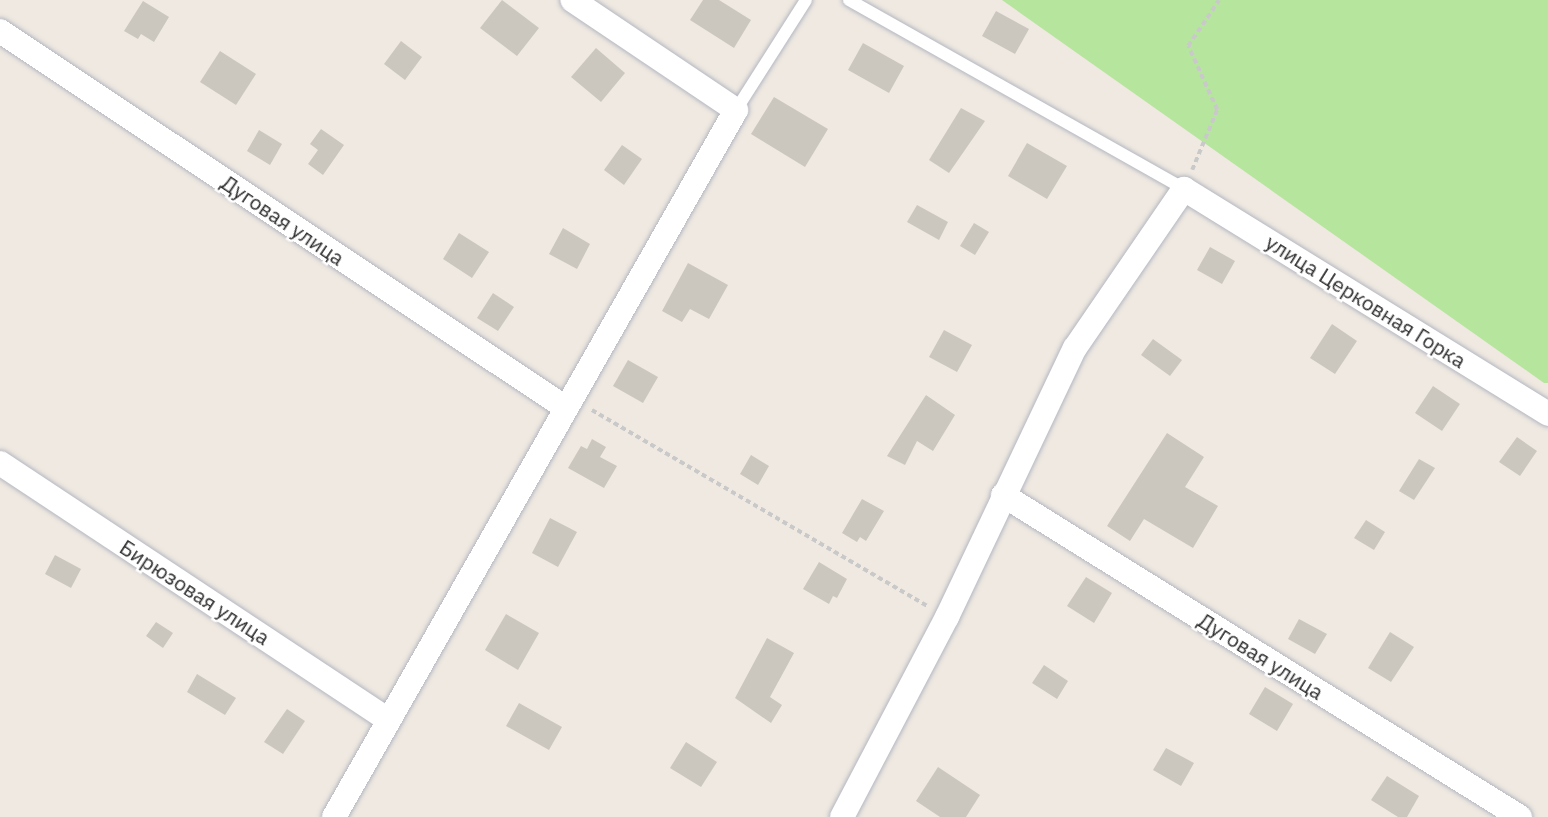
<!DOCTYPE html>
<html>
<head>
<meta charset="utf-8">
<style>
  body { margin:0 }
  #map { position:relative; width:1548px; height:817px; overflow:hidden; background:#efe9e1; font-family:"IBM Plex Sans",sans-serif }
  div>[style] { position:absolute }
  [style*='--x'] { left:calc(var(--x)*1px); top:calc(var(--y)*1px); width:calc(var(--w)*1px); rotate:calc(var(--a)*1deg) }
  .green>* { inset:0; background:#b6e59e }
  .building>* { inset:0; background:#cbc7bf }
  .path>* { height:3.5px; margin-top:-1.75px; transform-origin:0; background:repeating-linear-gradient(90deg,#c9c9c9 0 5px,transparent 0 8.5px) }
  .roads { filter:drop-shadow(0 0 2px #b4b7c1) drop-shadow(0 0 2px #b4b7c1) }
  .lane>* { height:12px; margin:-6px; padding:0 6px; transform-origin:6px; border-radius:6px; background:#fff }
  .street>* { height:24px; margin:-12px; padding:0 12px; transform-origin:12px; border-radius:12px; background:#fff }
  span { translate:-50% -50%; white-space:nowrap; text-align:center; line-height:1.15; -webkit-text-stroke:5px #fff; paint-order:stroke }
  .street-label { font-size:21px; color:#2e2e2e }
</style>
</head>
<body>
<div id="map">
  <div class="green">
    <i style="clip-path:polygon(1002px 0,1548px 0,1548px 383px,1544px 383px)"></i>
  </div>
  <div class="building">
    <i style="clip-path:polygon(502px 0,539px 28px,517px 56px,480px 28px)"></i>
    <i style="clip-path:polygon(703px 0,719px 0,751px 20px,734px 48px,690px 20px)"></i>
    <i style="clip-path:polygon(143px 1px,169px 17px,154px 42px,141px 34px,138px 39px,124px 31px)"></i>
    <i style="clip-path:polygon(996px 11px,1029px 29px,1015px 54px,982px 36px)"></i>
    <i style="clip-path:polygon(401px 41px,422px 57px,405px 80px,384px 64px)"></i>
    <i style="clip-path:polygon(863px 43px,904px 66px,889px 93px,848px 70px)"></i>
    <i style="clip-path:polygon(596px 48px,625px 73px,601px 102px,571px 77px)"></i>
    <i style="clip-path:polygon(220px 51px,256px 74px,236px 105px,200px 82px)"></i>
    <i style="clip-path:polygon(774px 97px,828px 129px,805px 167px,751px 134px)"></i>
    <i style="clip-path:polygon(961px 108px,985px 121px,949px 173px,929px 160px)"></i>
    <i style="clip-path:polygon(321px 129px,344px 145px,323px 175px,308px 164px,318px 150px,310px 144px)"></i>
    <i style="clip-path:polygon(259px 130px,282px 144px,270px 165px,247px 151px)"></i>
    <i style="clip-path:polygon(1027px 143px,1067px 166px,1047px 199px,1008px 176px)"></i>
    <i style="clip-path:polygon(622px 145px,642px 159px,624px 185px,604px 170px)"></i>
    <i style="clip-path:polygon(917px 205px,948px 222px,939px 240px,907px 222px)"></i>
    <i style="clip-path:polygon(974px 223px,989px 232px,975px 255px,960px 246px)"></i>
    <i style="clip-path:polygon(563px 228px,590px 244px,577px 269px,549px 254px)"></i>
    <i style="clip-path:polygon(459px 233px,489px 252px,472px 278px,443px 259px)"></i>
    <i style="clip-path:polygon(1210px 247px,1235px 261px,1222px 284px,1197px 270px)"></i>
    <i style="clip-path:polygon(688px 263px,728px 285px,709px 319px,690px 309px,682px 322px,662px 311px)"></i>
    <i style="clip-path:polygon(493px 293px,514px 307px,498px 331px,477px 318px)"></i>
    <i style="clip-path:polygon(1332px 324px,1357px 341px,1335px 374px,1310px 358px)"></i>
    <i style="clip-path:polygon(944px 330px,972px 345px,957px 372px,929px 357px)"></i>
    <i style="clip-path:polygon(1153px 339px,1182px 360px,1170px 376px,1141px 355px)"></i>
    <i style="clip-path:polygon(628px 360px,658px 377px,643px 403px,613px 386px)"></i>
    <i style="clip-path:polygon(1433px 386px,1460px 404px,1442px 431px,1415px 413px)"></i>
    <i style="clip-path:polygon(926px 395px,955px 415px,933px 451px,917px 441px,905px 465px,887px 456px)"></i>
    <i style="clip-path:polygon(1167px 433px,1204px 457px,1185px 487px,1218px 506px,1193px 548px,1144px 519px,1130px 541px,1107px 526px)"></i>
    <i style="clip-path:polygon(1517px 437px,1537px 451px,1520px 476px,1499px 462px)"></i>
    <i style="clip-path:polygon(592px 439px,606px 447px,600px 457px,617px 466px,604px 488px,568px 468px,581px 446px,587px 449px)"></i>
    <i style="clip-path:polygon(751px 455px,769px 466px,758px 485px,740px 474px)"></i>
    <i style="clip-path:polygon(1419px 459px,1435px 468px,1414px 500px,1399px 491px)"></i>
    <i style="clip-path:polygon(862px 499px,884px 511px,866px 541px,860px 537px,857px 542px,842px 533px)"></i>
    <i style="clip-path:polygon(550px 518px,577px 532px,558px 567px,532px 553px)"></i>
    <i style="clip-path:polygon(1366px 520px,1385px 532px,1374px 550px,1354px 538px)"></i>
    <i style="clip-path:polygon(55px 555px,81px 569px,71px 588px,45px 574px)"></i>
    <i style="clip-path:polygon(819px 562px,847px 579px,837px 598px,833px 596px,829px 604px,803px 589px)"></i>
    <i style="clip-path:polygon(1086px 577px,1112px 593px,1094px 623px,1067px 606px)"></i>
    <i style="clip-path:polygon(506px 614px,539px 633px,518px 670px,485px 650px)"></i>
    <i style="clip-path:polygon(1299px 619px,1327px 634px,1315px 654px,1288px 639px)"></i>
    <i style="clip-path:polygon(156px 622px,173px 633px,163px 648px,146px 636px)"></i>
    <i style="clip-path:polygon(1390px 632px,1414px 647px,1391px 682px,1368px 668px)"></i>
    <i style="clip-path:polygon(767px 638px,794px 653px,770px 697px,782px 705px,771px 723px,735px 698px)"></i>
    <i style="clip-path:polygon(1044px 665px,1068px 681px,1057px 699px,1032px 683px)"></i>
    <i style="clip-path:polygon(197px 674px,236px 698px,225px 715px,187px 692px)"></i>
    <i style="clip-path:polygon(1265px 687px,1293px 704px,1277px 731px,1249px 714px)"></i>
    <i style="clip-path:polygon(519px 703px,562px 727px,549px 750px,506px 726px)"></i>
    <i style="clip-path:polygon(287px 709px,305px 721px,283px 754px,264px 742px)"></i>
    <i style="clip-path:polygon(686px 742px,717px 762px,701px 787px,670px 768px)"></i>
    <i style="clip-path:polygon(1166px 748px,1194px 763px,1181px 786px,1153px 770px)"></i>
    <i style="clip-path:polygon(938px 767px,980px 795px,966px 817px,940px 817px,916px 801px)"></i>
    <i style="clip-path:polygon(1387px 776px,1419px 796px,1407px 817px,1398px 817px,1371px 800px)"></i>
  </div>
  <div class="path">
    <i style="--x:1192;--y:170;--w:65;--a:-67.4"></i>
    <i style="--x:1217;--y:110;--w:70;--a:-114.4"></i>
    <i style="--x:1188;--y:46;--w:55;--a:-56"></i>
    <i style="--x:592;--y:410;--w:388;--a:30.3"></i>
  </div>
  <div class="roads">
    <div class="lane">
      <i style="--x:849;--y:0;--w:385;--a:29.4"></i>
      <i style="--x:736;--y:110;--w:130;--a:-57.5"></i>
    </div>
    <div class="street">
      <i style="--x:0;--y:31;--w:680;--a:33.67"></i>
      <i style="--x:0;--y:463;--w:466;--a:33.5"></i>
      <i style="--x:1003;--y:495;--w:609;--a:31.92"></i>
      <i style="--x:334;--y:817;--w:813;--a:-60.38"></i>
      <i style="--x:736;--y:110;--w:197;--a:-146.1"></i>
      <i style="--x:842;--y:817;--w:226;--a:-62.3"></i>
      <i style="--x:947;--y:617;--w:298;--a:-64.6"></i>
      <i style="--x:1075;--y:348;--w:193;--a:-55.6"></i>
      <i style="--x:1184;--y:189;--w:428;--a:31.7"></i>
    </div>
  </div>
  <div class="street-label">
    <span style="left:283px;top:220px;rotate:34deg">Дуговая улица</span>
    <span style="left:1366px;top:301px;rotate:32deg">улица Церковная Горка</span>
    <span style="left:195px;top:592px;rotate:33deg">Бирюзовая улица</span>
    <span style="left:1261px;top:656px;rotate:32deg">Дуговая улица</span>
  </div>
</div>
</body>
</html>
